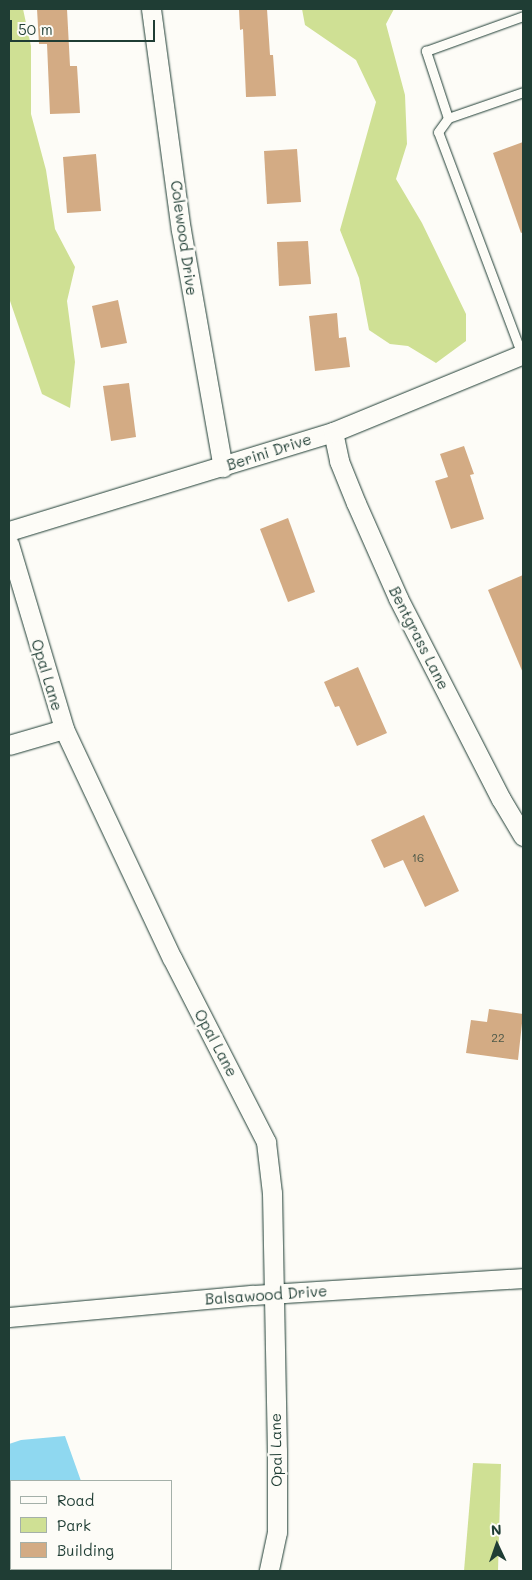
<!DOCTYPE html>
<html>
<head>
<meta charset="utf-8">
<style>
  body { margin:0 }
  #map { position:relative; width:532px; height:1580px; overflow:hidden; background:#fdfcf7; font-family:Mali,sans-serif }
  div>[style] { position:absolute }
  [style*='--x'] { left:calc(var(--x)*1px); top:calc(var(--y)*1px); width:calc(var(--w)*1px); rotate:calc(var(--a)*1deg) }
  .green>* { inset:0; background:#cfe094 }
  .water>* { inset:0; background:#8fd8f0 }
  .building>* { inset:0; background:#d3ab84 }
  .roads { filter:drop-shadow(0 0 1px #1f3d34) drop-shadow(0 0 1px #1f3d34) }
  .service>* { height:9px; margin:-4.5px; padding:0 4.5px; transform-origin:4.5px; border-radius:4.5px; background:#fdfcf7 }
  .minor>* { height:19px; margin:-9.5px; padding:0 9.5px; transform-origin:9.5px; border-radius:9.5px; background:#fdfcf7 }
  span { translate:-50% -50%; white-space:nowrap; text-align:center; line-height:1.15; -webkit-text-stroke:5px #fdfcf7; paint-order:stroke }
  .number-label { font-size:12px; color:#4c5848 }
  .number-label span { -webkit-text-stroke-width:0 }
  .street-label { font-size:15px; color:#1f3d34 }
  .frame { position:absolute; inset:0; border:10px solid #1f3d34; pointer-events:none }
  .legend { position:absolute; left:10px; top:1480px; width:162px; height:90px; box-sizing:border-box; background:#fdfcf7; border:1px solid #a4b0a9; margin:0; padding:6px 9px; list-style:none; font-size:15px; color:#1f3d34 }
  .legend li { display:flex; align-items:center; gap:10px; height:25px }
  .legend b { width:25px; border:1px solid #a4b0a9 }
  .north { position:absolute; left:472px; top:1520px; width:50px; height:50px; -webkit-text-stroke:4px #fdfcf7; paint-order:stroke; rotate:357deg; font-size:14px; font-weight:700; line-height:20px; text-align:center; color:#1f3d34 }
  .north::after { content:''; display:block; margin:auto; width:18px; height:22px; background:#1f3d34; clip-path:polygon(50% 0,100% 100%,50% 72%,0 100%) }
  .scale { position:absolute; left:10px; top:20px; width:145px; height:22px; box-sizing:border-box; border:2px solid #1f3d34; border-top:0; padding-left:6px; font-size:15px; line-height:18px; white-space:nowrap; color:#1f3d34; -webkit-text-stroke:4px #fdfcf7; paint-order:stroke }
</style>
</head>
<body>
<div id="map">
  <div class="green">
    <i style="clip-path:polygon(9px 9px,23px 9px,31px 46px,31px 114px,46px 170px,55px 229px,75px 267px,67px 301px,75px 362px,70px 408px,42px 394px,9px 298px)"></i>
    <i style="clip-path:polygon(302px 9px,394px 9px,386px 24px,405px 95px,407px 144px,396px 179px,422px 223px,466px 314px,466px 341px,436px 363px,408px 346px,390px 344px,369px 330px,359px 278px,340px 230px,376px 102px,356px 60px,305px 25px)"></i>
    <i style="clip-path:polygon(473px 1463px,501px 1464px,498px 1571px,464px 1571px)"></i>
  </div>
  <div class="water">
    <i style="clip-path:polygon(65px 1436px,81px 1481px,11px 1481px,11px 1569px,97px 1569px,97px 1571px,9px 1571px,9px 1444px,21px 1440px)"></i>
  </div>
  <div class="building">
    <i style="clip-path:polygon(37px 9px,67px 9px,70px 66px,77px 66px,80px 113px,50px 114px,47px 44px,39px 44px)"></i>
    <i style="clip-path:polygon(239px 9px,267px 9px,270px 55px,273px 55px,276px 96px,246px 97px,243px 29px,240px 30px)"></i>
    <i style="clip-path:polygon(523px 142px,523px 232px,521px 233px,493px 153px)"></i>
    <i style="clip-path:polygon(297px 149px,301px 202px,267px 204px,264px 151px)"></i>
    <i style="clip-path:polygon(96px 154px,101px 211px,67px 213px,63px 157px)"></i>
    <i style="clip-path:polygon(308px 241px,311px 284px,279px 286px,277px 242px)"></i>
    <i style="clip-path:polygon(118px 300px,127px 343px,101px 348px,92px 306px)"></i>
    <i style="clip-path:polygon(337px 313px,339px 338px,346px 337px,350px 367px,315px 371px,309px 316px)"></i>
    <i style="clip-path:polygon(129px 383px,136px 437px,111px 441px,103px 386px)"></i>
    <i style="clip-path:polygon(464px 446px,474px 474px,470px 475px,484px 519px,451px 529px,435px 481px,448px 477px,440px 454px)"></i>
    <i style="clip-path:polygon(288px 518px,315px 592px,288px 602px,260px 529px)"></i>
    <i style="clip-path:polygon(523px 575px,523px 673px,488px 590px)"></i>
    <i style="clip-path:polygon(358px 667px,387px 733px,357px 746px,339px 706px,335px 707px,324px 682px)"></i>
    <i style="clip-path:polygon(424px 815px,459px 891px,425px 907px,403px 860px,384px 868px,371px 840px)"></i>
    <i style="clip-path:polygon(489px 1009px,523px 1014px,518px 1060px,466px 1053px,471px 1020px,487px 1022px)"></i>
  </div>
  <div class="roads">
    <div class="service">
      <i style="--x:448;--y:118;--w:71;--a:-108.2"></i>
      <i style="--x:426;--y:51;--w:103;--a:-19.8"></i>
      <i style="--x:522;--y:355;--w:238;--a:-110.6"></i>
      <i style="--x:438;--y:132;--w:17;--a:-54"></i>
      <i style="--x:448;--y:118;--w:79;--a:-19.1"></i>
    </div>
    <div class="minor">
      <i style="--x:151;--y:9;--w:223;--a:82.3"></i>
      <i style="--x:181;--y:230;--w:241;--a:80"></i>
      <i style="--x:333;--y:432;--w:30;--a:78"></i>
      <i style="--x:339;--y:461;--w:45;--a:68"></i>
      <i style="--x:356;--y:503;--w:104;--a:66.1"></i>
      <i style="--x:398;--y:598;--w:226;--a:62.9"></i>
      <i style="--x:501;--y:799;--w:43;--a:59.3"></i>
      <i style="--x:9;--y:531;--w:339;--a:-17"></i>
      <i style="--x:333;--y:432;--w:205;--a:-22.3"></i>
      <i style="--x:9;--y:544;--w:193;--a:73.4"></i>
      <i style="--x:64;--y:729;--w:253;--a:64.8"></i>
      <i style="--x:172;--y:958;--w:207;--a:62.9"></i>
      <i style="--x:266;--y:1142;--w:51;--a:83.3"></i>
      <i style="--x:272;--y:1193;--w:258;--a:88.9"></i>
      <i style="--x:277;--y:1451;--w:81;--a:90"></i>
      <i style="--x:277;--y:1532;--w:40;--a:102"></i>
      <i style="--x:9;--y:745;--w:57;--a:-16.2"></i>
      <i style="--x:9;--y:1317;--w:245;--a:-5.2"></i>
      <i style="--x:253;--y:1295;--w:271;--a:-3.6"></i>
    </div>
  </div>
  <div class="number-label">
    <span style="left:418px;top:858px">16</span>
    <span style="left:498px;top:1038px">22</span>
  </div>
  <div class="street-label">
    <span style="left:184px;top:238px;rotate:82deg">Colewood Drive</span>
    <span style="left:269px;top:452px;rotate:-18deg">Berini Drive</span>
    <span style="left:419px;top:638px;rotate:63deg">Bentgrass Lane</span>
    <span style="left:47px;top:675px;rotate:73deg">Opal Lane</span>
    <span style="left:216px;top:1043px;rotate:62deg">Opal Lane</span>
    <span style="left:266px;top:1295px;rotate:-4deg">Balsawood Drive</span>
    <span style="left:276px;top:1450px;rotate:-91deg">Opal Lane</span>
  </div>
  <div class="frame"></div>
  <ul class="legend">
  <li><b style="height:6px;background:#fdfcf7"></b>Road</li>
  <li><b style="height:14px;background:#cfe094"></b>Park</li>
  <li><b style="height:14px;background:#d3ab84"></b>Building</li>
  </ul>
  <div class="north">N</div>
  <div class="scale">50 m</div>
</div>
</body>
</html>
